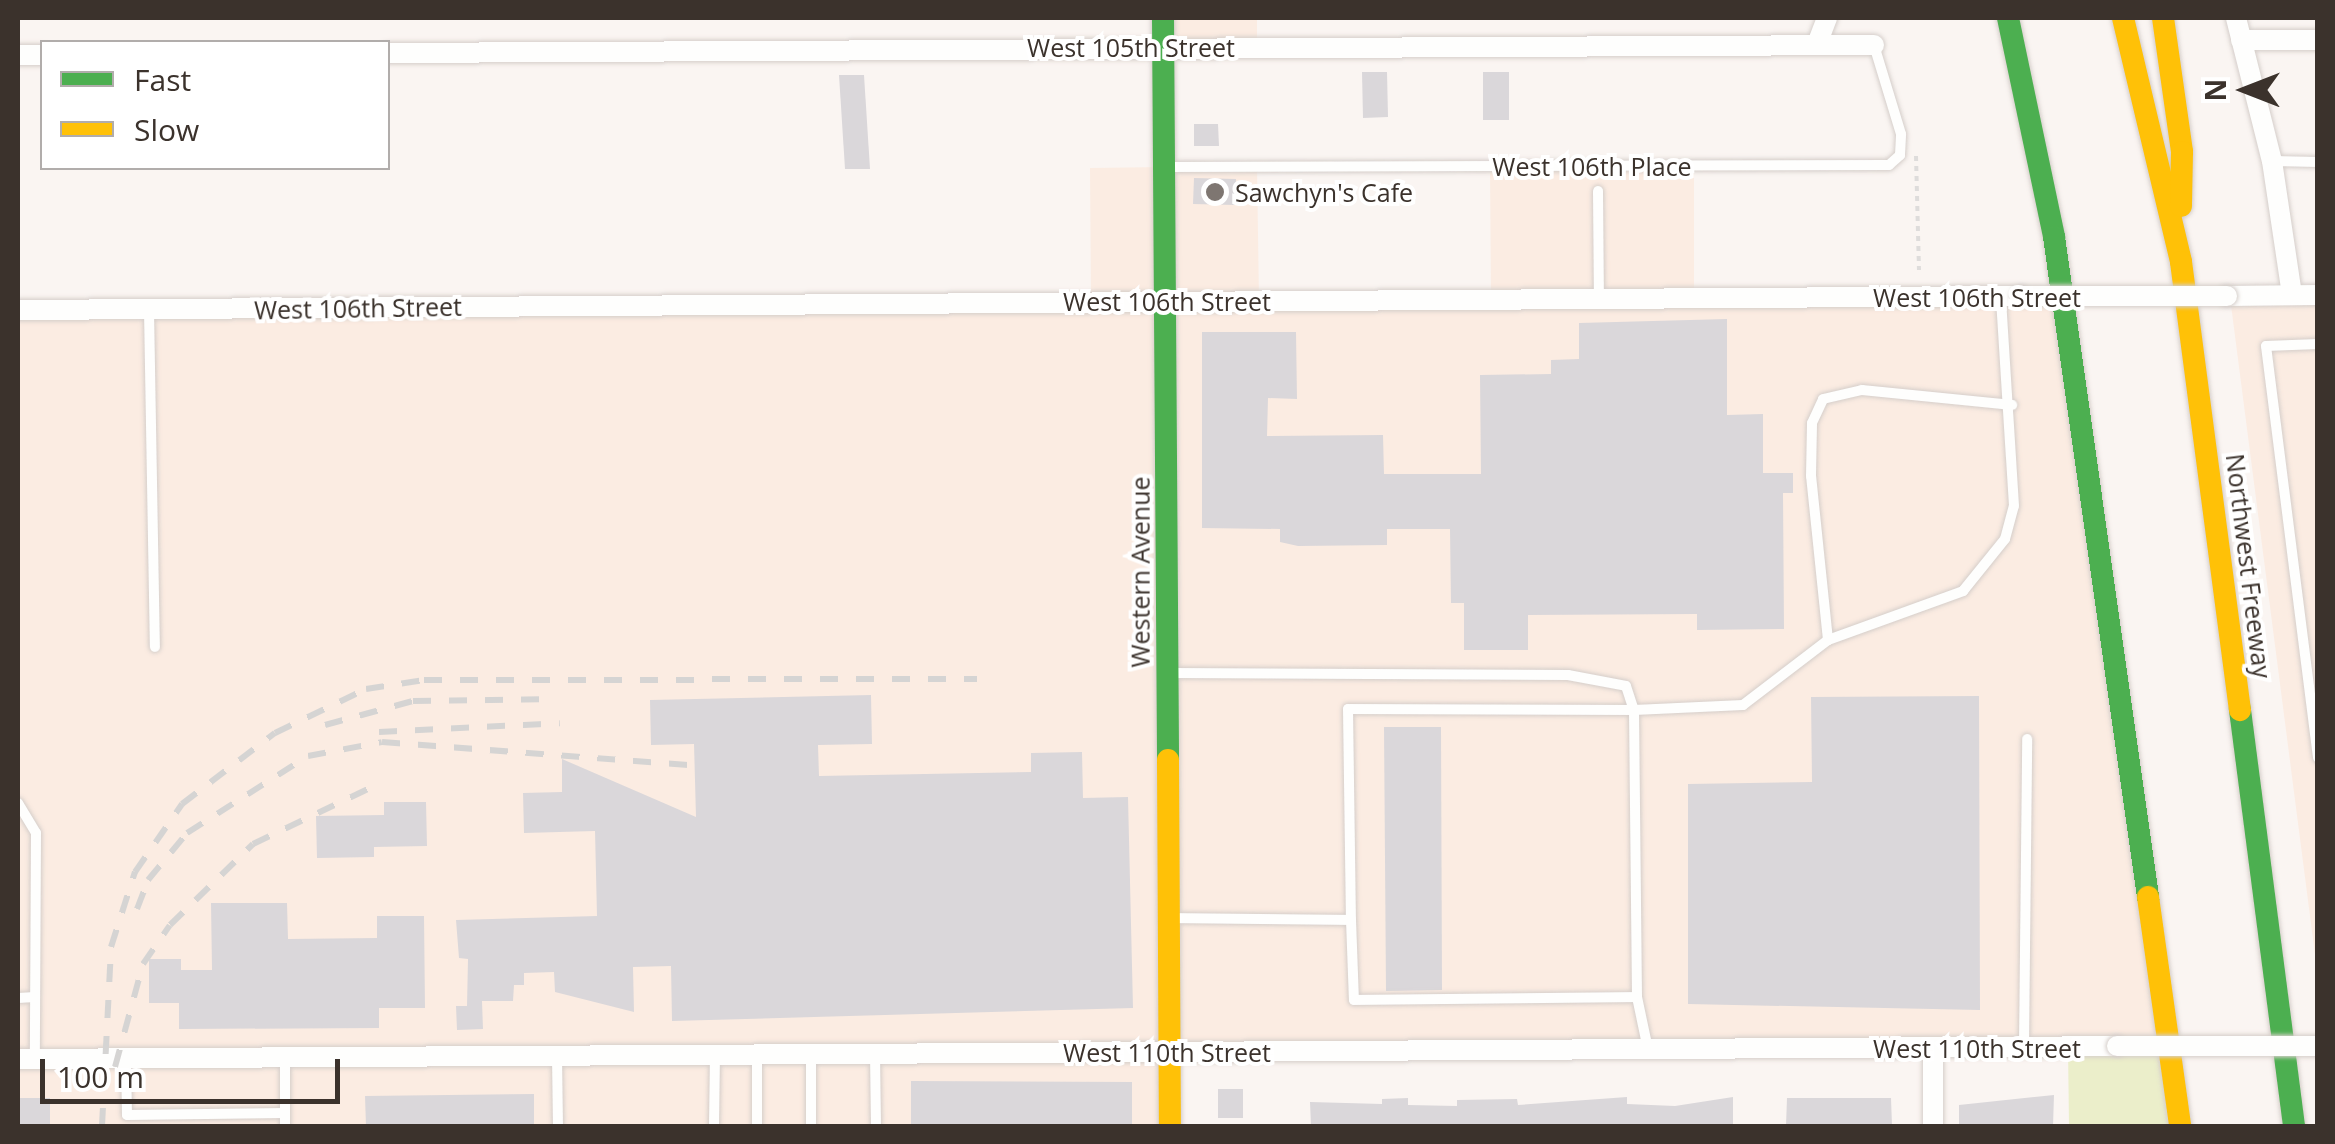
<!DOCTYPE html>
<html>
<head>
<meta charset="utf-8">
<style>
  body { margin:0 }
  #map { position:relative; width:2335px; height:1144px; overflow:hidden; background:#faf5f2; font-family:"Open Sans",sans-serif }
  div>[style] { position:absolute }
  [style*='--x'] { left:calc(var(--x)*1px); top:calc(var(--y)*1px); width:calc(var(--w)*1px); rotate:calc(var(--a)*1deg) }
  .built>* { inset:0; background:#fbece2 }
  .green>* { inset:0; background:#ebeeca }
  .building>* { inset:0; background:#dad7da }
  .path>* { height:4px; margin-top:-2px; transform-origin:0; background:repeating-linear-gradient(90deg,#dedcdb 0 5px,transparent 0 10px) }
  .roads { filter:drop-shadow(0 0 2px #d5ceca) drop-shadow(0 0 2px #d5ceca) }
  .lane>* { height:10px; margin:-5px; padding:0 5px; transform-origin:5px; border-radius:5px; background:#fefefd }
  .street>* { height:20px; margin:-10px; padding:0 10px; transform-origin:10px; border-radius:10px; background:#fefefd }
  .fast>* { height:22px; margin:-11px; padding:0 11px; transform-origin:11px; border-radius:11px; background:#4caf50 }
  .slow>* { height:22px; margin:-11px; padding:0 11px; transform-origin:11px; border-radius:11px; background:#ffc107 }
  .rail>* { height:6px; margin-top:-3px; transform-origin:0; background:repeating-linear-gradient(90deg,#d5d4d3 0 18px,transparent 0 36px) }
  .bridges { filter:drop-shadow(0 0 2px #d5ceca) drop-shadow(0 0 2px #d5ceca) }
  .street-bridge>* { height:20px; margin:-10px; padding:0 10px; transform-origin:10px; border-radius:10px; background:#fefefd }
  .dots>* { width:28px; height:28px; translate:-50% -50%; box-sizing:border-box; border:5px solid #fff; border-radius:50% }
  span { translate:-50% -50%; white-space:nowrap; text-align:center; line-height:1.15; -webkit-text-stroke:8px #fff; paint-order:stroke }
  .street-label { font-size:25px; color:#3b322c }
  .poi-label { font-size:25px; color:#3b322c }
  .left { translate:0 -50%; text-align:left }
  .frame { position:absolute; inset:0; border:20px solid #3b322c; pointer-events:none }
  .legend { position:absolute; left:40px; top:40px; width:350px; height:130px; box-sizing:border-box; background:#fff; border:2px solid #b1adab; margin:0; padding:12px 18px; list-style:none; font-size:30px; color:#3b322c }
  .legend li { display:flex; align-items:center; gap:20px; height:50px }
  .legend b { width:50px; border:2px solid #b1adab }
  .north { position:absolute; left:2195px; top:40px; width:100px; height:100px; -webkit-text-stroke:8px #fff; paint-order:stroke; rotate:270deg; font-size:28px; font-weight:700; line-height:40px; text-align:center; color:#3b322c }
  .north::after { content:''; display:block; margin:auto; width:35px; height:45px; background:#3b322c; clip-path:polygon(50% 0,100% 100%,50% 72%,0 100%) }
  .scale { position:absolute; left:40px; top:1059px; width:300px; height:45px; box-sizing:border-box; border:5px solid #3b322c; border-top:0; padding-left:12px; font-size:30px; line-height:35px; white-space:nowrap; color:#3b322c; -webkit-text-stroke:8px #fff; paint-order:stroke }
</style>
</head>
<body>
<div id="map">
  <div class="built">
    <i style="clip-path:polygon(1163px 18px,1257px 18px,1257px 46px,1163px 47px)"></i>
    <i style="clip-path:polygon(1490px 166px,1694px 166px,1694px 298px,2058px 296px,2172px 1046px,1170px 1052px,1170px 1126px,18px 1126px,18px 310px,1091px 300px,1090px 168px,1165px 167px,1257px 167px,1259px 300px,1491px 299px)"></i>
    <i style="clip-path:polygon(2231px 305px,2317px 305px,2317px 970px)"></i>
  </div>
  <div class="green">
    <i style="clip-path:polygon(2172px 1046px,2180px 1126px,2069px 1126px,2068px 1047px)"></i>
  </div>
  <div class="building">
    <i style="clip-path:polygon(1362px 72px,1387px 72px,1388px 117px,1363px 118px)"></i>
    <i style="clip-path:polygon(1483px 72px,1509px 72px,1509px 120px,1483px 120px)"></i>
    <i style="clip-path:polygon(839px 75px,864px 75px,870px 169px,845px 169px)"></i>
    <i style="clip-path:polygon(1194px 124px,1218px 124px,1219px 146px,1194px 146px)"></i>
    <i style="clip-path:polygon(1194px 178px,1236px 179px,1235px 205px,1193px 204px)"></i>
    <i style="clip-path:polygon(1727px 319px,1727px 415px,1763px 414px,1763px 473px,1793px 473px,1793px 493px,1783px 493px,1784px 629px,1697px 630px,1697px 614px,1528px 615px,1528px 650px,1464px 650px,1464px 603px,1451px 603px,1450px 529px,1387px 529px,1387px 545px,1298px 546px,1280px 542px,1280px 529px,1202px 528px,1202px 332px,1296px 332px,1297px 399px,1268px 398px,1267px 436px,1383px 435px,1384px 474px,1481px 474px,1480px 375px,1551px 374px,1551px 360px,1579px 359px,1579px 323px)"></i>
    <i style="clip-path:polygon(871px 695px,872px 744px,818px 745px,819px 776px,1031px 772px,1031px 753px,1082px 752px,1083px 798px,1128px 797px,1133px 1008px,672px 1021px,671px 966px,633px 967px,634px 1012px,555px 992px,554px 972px,524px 973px,524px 985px,514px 985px,513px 1001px,482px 1001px,483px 1029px,457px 1030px,456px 1006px,467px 1006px,468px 959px,459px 958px,456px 920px,597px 916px,595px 831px,524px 833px,523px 793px,562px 792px,562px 759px,696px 817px,694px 744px,651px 745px,650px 700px)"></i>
    <i style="clip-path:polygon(1979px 696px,1980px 1010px,1688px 1004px,1688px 784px,1812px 782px,1811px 697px)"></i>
    <i style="clip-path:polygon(1384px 727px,1441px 727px,1442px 990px,1386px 991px)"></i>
    <i style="clip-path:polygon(384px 802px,426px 802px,427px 846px,374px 847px,374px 857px,317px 858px,316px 816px,384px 815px)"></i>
    <i style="clip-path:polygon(211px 903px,287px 903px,288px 939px,377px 938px,377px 916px,424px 916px,425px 1008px,379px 1008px,379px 1028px,179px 1029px,179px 1003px,149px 1003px,149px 959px,181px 959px,181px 970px,212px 970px)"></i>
    <i style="clip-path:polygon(911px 1081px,1132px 1082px,1132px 1126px,911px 1126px)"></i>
    <i style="clip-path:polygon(1218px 1089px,1243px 1089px,1243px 1118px,1218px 1118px)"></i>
    <i style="clip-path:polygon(534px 1094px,534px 1126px,366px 1126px,365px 1096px)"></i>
    <i style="clip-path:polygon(2054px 1095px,2053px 1126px,1959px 1126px,1959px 1105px)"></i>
    <i style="clip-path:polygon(1627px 1097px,1627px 1104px,1675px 1106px,1733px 1097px,1733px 1126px,1311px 1126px,1310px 1102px,1382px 1104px,1382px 1099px,1408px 1098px,1408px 1105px,1457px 1106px,1457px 1100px,1517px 1099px,1518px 1105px)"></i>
    <i style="clip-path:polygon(18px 1098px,50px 1098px,50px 1126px,18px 1126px)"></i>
    <i style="clip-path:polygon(1787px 1098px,1891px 1098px,1892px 1126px,1786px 1126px)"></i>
  </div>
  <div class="path">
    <i style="--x:1916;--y:156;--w:114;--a:88.5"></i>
  </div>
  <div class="roads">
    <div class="lane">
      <i style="--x:2273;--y:161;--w:45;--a:1.3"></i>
      <i style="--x:1166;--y:167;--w:723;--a:-0.16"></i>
      <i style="--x:1889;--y:165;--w:15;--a:-42"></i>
      <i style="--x:1900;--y:155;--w:21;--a:-87"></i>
      <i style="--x:1901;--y:134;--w:93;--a:-106.9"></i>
      <i style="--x:1598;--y:191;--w:107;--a:89.5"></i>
      <i style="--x:149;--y:310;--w:337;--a:89"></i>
      <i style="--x:2318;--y:344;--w:52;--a:177.8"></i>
      <i style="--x:2266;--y:346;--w:415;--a:82.8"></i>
      <i style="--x:1828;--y:640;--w:165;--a:-95.9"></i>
      <i style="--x:1811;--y:476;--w:53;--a:-88.9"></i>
      <i style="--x:1812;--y:423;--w:26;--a:-65"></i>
      <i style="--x:1823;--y:399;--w:40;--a:-13"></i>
      <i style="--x:1862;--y:390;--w:151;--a:5.7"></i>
      <i style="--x:1171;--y:673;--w:397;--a:0.3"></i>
      <i style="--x:1568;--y:675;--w:59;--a:10.7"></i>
      <i style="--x:1626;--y:686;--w:25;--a:72"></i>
      <i style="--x:1634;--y:710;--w:109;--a:-2.6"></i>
      <i style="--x:1743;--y:705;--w:107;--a:-37.4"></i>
      <i style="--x:1828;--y:640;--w:144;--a:-19.9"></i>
      <i style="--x:1963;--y:591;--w:67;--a:-51.1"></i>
      <i style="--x:2005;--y:539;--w:34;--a:-75"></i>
      <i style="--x:2014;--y:506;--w:209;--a:-93.6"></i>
      <i style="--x:18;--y:803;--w:35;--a:59"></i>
      <i style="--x:36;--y:833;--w:225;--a:90.3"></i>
      <i style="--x:1170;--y:918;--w:181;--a:0.6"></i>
      <i style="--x:1351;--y:920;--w:80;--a:87.9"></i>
      <i style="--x:1354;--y:1000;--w:283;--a:-0.6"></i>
      <i style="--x:1637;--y:997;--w:287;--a:-90.6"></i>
      <i style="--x:1634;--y:710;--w:286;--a:-179.8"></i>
      <i style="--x:1348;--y:709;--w:211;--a:89.2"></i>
      <i style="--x:1637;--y:997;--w:53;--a:78.1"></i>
      <i style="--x:18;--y:998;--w:17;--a:-3"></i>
      <i style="--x:2024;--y:1046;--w:307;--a:-89.4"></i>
      <i style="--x:757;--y:1054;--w:72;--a:90"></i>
      <i style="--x:811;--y:1054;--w:72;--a:90"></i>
      <i style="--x:875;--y:1054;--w:72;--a:89.2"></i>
      <i style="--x:557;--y:1056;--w:70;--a:89.2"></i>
      <i style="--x:126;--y:1058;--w:57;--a:89"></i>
      <i style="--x:127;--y:1115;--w:158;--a:-0.7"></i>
      <i style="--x:285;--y:1126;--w:68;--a:-90"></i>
      <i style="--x:714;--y:1126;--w:71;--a:-89.2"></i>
    </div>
    <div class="street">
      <i style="--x:2236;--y:18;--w:147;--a:75.9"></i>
      <i style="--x:2272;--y:161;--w:135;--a:81.5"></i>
      <i style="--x:2241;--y:40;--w:77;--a:0"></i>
      <i style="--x:1817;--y:44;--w:28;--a:-69"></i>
      <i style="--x:388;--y:53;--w:1486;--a:-0.31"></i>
      <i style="--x:18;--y:55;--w:24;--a:0"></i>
      <i style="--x:2227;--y:296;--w:91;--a:-0.6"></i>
      <i style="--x:18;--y:310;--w:2003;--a:-0.4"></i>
      <i style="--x:1933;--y:1048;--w:78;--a:90"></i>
      <i style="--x:18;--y:1059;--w:2099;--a:-0.35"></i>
    </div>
    <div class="fast">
      <i style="--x:1163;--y:18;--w:742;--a:89.61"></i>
      <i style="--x:2008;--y:18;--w:224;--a:78.1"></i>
      <i style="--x:2054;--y:237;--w:667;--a:81.89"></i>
      <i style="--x:2240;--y:710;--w:419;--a:82.6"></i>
    </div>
    <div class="slow">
      <i style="--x:2123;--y:18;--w:251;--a:76.6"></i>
      <i style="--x:2181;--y:262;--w:452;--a:82.5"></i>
      <i style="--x:2163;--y:18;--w:135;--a:81.9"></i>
      <i style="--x:2182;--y:152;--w:54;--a:91.1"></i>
      <i style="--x:1168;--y:760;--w:366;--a:89.7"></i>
      <i style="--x:2148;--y:897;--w:231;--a:82"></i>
    </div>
  </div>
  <div class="rail">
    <i style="--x:325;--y:725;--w:91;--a:-15.3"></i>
    <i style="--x:413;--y:701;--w:144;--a:-0.8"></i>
    <i style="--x:379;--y:732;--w:181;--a:-2.8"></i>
    <i style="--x:137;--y:909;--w:31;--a:-69"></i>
    <i style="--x:148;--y:880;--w:61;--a:-50.3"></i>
    <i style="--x:187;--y:833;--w:143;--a:-32.5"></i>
    <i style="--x:308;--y:756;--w:75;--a:-10.7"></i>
    <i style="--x:382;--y:742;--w:307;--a:4.3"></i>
    <i style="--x:115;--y:1067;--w:107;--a:-74.8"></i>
    <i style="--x:143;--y:964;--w:47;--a:-55.3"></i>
    <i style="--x:170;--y:925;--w:116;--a:-44.3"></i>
    <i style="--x:253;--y:844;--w:139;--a:-25.6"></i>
    <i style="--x:102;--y:1126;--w:179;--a:-87.1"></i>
    <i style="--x:111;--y:947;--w:79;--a:-72.3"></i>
    <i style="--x:135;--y:872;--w:83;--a:-55.3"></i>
    <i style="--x:182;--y:804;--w:117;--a:-37.4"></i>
    <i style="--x:275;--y:733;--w:101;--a:-25.8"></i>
    <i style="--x:366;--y:689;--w:59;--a:-8.8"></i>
    <i style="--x:424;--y:680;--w:553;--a:-0.1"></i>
  </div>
  <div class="bridges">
    <div class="street-bridge">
      <i style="--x:2021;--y:296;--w:206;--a:0"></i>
      <i style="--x:2117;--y:1046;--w:201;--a:0"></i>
    </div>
  </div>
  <div class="dots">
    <i style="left:1215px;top:192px;background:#7e7671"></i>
  </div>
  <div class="street-label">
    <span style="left:1131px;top:47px">West 105th Street</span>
    <span style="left:1592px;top:166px">West 106th Place</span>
    <span style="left:1977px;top:297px">West 106th Street</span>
    <span style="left:1167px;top:301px">West 106th Street</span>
    <span style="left:358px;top:308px;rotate:-1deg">West 106th Street</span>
    <span style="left:2249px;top:566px;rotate:83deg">Northwest Freeway</span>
    <span style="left:1140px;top:572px;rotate:-90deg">Western Avenue</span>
    <span style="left:1977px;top:1048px">West 110th Street</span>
    <span style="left:1167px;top:1052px">West 110th Street</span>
  </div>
  <div class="poi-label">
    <span class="left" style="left:1235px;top:192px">Sawchyn's Cafe</span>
  </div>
  <div class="frame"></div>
  <ul class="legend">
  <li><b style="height:12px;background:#4caf50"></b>Fast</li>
  <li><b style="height:12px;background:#ffc107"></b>Slow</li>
  </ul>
  <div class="north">N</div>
  <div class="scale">100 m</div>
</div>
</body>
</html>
